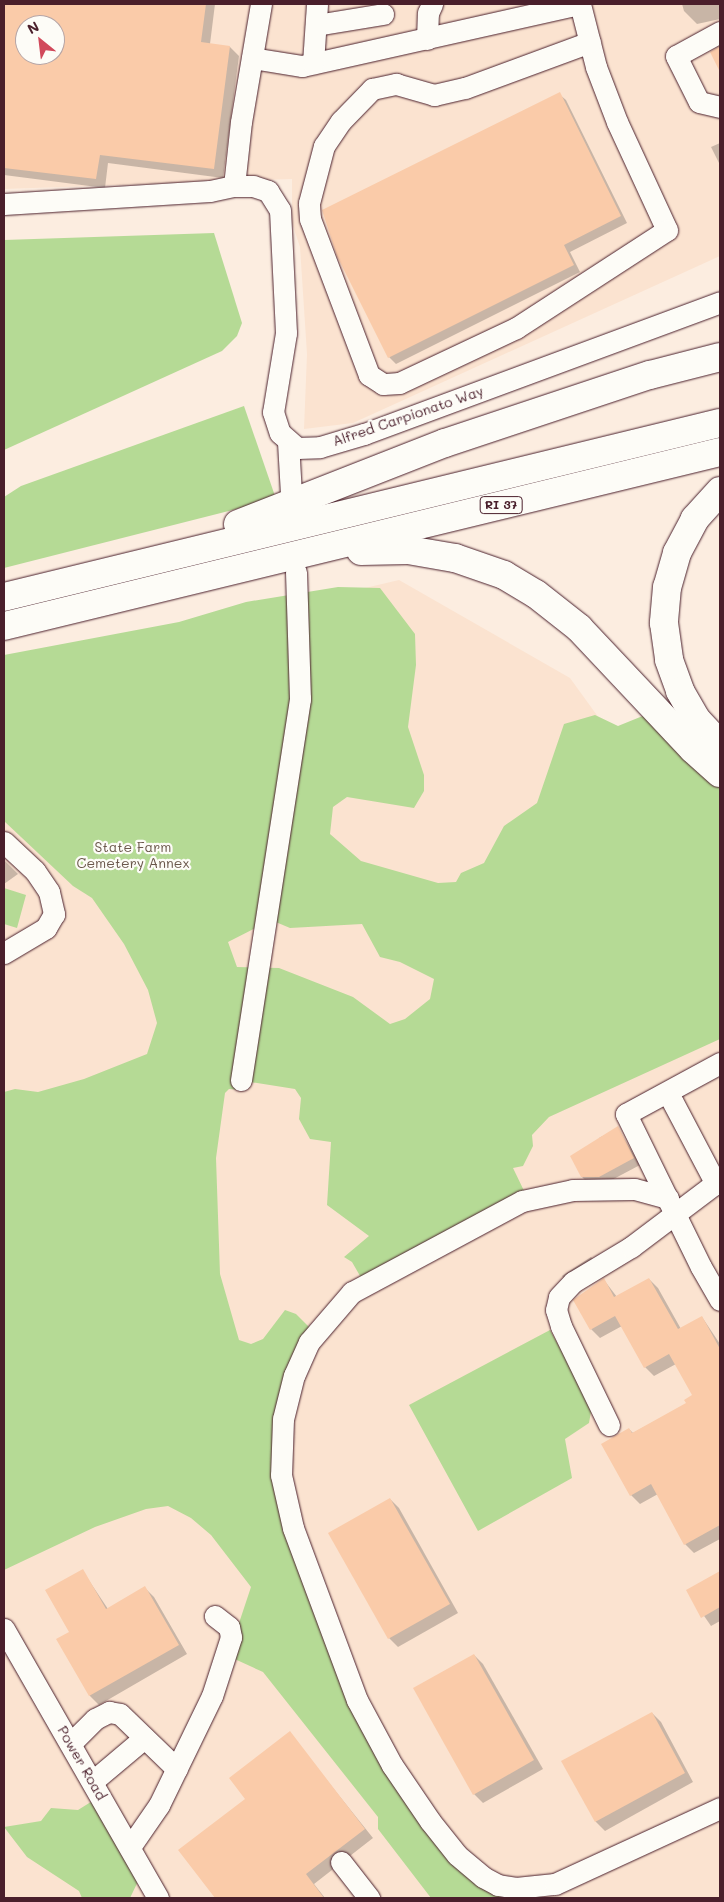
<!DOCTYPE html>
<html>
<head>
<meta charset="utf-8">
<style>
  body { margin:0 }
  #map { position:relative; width:724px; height:1902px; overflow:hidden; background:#fcede0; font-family:Mali,sans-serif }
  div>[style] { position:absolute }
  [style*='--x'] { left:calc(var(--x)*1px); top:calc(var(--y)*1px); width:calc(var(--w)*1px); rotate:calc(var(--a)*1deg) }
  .built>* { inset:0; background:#fbe3d0 }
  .green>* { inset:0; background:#b5da95 }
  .shadow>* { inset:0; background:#0003 }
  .building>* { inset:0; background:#facba9 }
  .roads { filter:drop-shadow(0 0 1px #4a1f2b) drop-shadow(0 0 1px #4a1f2b) }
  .minor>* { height:21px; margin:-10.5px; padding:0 10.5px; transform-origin:10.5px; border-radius:10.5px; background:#fdfcf7 }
  .highway>* { height:28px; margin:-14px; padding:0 14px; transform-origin:14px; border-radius:14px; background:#fdfcf7 }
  span { translate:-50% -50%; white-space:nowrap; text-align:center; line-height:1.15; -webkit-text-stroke:4.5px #fdfcf7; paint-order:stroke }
  .shield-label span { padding:1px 4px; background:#fdfcf7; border:1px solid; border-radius:4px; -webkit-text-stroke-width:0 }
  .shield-label { font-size:12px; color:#4a1f2b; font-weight:700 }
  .street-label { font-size:14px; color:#4a1f2b }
  .park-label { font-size:14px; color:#6a574b }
  .frame { position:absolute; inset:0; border:5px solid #4a1f2b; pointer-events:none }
  .north { position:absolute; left:15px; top:15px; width:50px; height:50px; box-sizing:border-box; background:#fdfcf7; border:1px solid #b5a4a5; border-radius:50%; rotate:331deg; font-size:14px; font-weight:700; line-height:20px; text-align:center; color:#4a1f2b }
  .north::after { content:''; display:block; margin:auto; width:18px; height:22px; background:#d1495b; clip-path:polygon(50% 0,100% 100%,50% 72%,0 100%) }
</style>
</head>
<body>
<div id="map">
  <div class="built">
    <i style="clip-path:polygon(evenodd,4px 4px,720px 4px,720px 256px,353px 423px,304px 429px,307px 354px,300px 247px,292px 223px,292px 179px,4px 189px,4px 4px,25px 25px,55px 25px,55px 55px,25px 55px,25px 25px)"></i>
    <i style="clip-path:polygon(399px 580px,570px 678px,641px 776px,720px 833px,720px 1898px,4px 1898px,4px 673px)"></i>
  </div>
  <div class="green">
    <i style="clip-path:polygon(214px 233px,242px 323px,237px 336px,222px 351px,4px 450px,4px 240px)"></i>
    <i style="clip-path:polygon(244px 406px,276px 499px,4px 568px,4px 497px,21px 486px)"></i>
    <i style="clip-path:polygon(evenodd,338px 587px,380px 588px,415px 634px,416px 665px,408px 727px,424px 775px,424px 791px,414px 808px,347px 797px,333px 807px,330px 834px,361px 861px,438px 883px,456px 882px,461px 873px,484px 863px,504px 826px,537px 803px,564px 724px,595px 715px,618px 726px,655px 711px,720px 772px,720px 1039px,549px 1117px,532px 1135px,533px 1146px,523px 1166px,513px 1168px,527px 1197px,367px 1288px,352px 1262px,344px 1257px,369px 1236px,327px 1205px,331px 1142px,310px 1139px,299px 1119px,301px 1098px,295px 1089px,250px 1082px,240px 1090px,229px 1089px,225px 1093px,216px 1158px,220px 1274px,239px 1340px,251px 1344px,263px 1339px,285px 1310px,296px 1314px,316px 1334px,307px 1350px,281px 1469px,357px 1701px,477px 1872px,536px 1887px,542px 1898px,431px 1898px,378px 1829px,378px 1817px,263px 1672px,228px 1656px,251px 1587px,211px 1535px,191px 1518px,168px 1506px,146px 1509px,95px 1527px,4px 1570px,4px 1092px,15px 1089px,38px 1092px,84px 1079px,147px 1054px,157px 1023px,148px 990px,124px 944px,92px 898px,73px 886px,4px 821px,4px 655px,179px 622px,246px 602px,338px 587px,271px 920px,290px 928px,362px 924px,380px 957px,400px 962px,434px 979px,430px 999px,405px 1019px,390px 1024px,353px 997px,279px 968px,237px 967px,228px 942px,271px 920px)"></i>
    <i style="clip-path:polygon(4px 888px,26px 895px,17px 928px,4px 924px)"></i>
    <i style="clip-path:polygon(550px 1330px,592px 1406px,589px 1423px,565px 1439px,572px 1478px,478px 1531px,409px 1405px)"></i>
    <i style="clip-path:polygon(102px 1795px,143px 1871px,130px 1898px,82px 1898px,79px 1891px,27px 1857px,4px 1827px,41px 1821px,51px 1808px,78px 1810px)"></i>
  </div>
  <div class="shadow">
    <i style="clip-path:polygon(evenodd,4px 4px,215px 4px,210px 44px,230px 47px,239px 56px,223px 178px,108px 163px,105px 188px,4px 175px,4px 4px,25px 25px,55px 25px,55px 55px,25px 55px,25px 25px)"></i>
    <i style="clip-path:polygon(682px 4px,720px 4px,720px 19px,697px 24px,684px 11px)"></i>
    <i style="clip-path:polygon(559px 94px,566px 100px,627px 223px,570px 252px,580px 272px,396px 364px,389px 357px)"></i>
    <i style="clip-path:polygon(720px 143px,720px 165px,711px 147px)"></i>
    <i style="clip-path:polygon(4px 860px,18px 874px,4px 884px)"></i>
    <i style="clip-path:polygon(618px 1128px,640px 1165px,606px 1183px,589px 1184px,582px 1177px,601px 1141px,599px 1138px)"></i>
    <i style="clip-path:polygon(591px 1257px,599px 1265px,570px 1285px,562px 1276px)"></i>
    <i style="clip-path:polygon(649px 1279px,658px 1288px,681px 1329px,702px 1317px,720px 1344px,720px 1539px,694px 1553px,685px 1544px,658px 1494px,640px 1504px,631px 1495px,629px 1429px,633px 1433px,687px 1404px,694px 1396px,676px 1364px,654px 1376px,645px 1367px,622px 1326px,600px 1338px,591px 1329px,604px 1280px,617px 1297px)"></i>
    <i style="clip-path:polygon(390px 1499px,399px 1508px,458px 1613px,398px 1647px,389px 1638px)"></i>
    <i style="clip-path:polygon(82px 1570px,108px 1609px,145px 1588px,154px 1597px,187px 1654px,99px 1705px,90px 1696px,58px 1640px,71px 1633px)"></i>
    <i style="clip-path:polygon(720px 1572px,720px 1621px,711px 1626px,687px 1591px)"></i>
    <i style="clip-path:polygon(474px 1655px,483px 1664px,543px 1769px,483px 1803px,474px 1794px)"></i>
    <i style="clip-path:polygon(652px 1713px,661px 1722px,693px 1782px,605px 1831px,596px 1822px,563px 1762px)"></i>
    <i style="clip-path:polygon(289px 1733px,373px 1838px,314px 1884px,325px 1898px,216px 1898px,180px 1851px,247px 1799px)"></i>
  </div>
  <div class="building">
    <i style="clip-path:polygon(evenodd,4px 4px,206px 4px,201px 42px,230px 46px,214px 169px,100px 155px,96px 179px,4px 168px,4px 4px,25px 25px,55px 25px,55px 55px,25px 55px,25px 25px)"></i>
    <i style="clip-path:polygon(720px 46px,720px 72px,710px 52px)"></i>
    <i style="clip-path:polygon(560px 92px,621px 216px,564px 245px,574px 265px,388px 358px,337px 256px,322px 210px)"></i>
    <i style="clip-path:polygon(618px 1126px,634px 1158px,599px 1177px,581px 1177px,570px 1156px)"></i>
    <i style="clip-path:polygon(604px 1278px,614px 1297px,649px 1278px,678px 1329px,702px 1316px,720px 1349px,720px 1525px,684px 1545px,651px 1484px,630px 1496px,601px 1444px,629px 1428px,632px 1433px,686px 1403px,684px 1400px,692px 1395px,669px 1354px,644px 1368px,615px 1316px,590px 1330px,573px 1300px)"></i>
    <i style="clip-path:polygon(390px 1498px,450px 1604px,388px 1639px,328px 1533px)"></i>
    <i style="clip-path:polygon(83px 1569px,106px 1609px,145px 1586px,179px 1645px,89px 1696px,56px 1639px,69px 1632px,45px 1590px)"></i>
    <i style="clip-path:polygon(720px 1571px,720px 1607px,701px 1618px,686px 1590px)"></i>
    <i style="clip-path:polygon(474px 1654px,534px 1760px,473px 1795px,413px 1688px)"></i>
    <i style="clip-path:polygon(652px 1712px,685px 1773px,595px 1822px,561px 1761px)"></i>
    <i style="clip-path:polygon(290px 1731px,365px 1829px,306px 1874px,324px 1898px,215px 1898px,178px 1850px,245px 1799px,229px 1778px)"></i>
  </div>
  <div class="roads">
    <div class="minor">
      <i style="--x:316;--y:25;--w:68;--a:-9.3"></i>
      <i style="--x:720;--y:32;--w:50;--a:151.4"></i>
      <i style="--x:676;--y:56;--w:51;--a:63.4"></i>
      <i style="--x:699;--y:102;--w:22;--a:13"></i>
      <i style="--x:427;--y:39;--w:26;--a:-88"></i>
      <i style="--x:428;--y:13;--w:10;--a:-66"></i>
      <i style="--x:252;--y:58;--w:51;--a:9.1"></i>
      <i style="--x:302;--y:66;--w:285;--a:-12.6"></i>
      <i style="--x:580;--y:4;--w:65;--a:75.7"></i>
      <i style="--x:596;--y:67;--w:59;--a:69.1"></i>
      <i style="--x:617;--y:122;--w:119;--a:65.2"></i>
      <i style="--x:667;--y:230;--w:180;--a:147"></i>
      <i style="--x:516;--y:328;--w:129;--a:154.8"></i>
      <i style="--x:399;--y:383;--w:16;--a:176"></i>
      <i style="--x:383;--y:384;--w:17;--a:-147"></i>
      <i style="--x:369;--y:375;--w:167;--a:-110.7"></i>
      <i style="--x:310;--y:219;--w:16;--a:-94"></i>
      <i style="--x:309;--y:203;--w:59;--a:-75.3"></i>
      <i style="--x:324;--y:146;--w:30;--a:-56"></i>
      <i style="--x:341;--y:121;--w:45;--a:-45.9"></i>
      <i style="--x:372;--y:89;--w:25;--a:-12"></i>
      <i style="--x:396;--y:84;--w:40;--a:16"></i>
      <i style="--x:434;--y:95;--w:32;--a:-13"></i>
      <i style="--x:465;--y:88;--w:133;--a:-20.2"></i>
      <i style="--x:313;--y:63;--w:59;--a:-86.1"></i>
      <i style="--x:234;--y:186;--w:19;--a:0"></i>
      <i style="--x:253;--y:186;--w:16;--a:18"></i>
      <i style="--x:268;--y:191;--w:22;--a:58"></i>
      <i style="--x:280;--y:210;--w:123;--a:87.2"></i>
      <i style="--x:286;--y:333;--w:80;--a:99.3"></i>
      <i style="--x:273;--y:412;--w:22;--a:72"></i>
      <i style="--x:280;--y:433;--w:23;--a:41"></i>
      <i style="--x:297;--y:448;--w:23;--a:-2"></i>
      <i style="--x:320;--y:447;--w:46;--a:-16.5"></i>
      <i style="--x:364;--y:434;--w:380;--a:-20.3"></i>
      <i style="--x:4;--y:204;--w:206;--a:-3.6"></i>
      <i style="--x:210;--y:191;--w:25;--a:-12"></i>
      <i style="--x:234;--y:186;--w:64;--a:-83.8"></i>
      <i style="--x:241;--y:122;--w:120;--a:-80.4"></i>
      <i style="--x:288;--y:442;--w:52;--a:86.7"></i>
      <i style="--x:4;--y:842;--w:42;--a:43.1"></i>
      <i style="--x:35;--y:871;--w:25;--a:56"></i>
      <i style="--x:49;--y:892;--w:23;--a:77"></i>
      <i style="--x:54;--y:914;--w:16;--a:120"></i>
      <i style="--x:46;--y:928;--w:49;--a:149.2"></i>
      <i style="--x:720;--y:1063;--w:107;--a:151.5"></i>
      <i style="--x:626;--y:1114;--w:170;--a:63.9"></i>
      <i style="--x:701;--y:1267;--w:38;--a:60"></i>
      <i style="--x:241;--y:1080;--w:386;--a:-81.2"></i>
      <i style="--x:300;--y:699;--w:127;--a:-91.8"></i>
      <i style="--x:668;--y:1093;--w:103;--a:62.2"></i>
      <i style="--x:668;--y:1198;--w:35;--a:-165"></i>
      <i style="--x:634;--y:1189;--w:61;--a:179.1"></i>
      <i style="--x:573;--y:1190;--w:52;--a:167.8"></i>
      <i style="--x:522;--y:1201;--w:193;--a:151.8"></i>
      <i style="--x:352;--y:1292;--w:66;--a:130.7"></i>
      <i style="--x:309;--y:1342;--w:36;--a:114"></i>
      <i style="--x:294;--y:1375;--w:45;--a:104"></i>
      <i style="--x:283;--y:1419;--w:56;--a:92"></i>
      <i style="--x:281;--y:1475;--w:54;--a:77.2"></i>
      <i style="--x:293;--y:1528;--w:184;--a:69.6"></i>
      <i style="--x:357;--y:1700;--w:74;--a:61.7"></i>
      <i style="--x:392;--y:1765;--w:68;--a:55.8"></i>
      <i style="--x:430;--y:1821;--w:43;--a:51.5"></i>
      <i style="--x:457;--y:1855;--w:34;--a:40"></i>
      <i style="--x:483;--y:1877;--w:17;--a:28"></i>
      <i style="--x:498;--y:1885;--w:18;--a:9"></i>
      <i style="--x:516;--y:1888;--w:39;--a:-6"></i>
      <i style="--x:555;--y:1884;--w:182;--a:-24.7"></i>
      <i style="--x:609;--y:1425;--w:110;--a:-115.9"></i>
      <i style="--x:561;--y:1326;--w:17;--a:-107"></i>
      <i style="--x:556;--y:1310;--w:13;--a:-77"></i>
      <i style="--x:559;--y:1297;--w:21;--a:-47"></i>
      <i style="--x:573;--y:1282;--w:68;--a:-31.1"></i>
      <i style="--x:631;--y:1247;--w:111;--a:-37"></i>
      <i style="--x:4;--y:1629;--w:310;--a:60.2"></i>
      <i style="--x:71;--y:1743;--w:34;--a:-45"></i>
      <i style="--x:95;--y:1719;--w:16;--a:-27"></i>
      <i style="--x:109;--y:1712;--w:11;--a:10"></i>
      <i style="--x:120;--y:1714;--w:79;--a:44"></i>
      <i style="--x:93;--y:1781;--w:67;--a:-40.1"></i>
      <i style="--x:130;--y:1847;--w:51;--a:-55.4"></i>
      <i style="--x:159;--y:1805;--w:121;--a:-64.1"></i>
      <i style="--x:212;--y:1696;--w:62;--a:-72.1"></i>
      <i style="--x:231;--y:1637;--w:10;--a:-101"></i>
      <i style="--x:229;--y:1627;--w:18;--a:-142"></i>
      <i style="--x:341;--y:1862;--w:46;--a:52.1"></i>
    </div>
    <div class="highway">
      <i style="--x:720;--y:491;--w:38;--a:132"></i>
      <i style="--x:695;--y:519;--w:38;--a:118"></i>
      <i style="--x:677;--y:553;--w:35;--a:106"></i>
      <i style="--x:667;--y:587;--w:36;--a:95"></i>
      <i style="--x:664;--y:623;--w:37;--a:82"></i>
      <i style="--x:669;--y:660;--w:33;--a:70"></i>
      <i style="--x:680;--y:691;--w:32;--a:60"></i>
      <i style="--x:696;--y:719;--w:35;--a:47"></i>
      <i style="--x:238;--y:524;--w:222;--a:-21.4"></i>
      <i style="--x:445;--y:443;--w:216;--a:-18.4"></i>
      <i style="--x:650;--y:375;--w:72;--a:-14.4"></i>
      <i style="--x:361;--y:551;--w:47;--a:-1.2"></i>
      <i style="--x:408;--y:550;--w:48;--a:9.7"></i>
      <i style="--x:455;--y:558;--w:52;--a:19.1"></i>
      <i style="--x:504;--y:575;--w:37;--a:31"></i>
      <i style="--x:536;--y:594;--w:55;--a:38.3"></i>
      <i style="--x:579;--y:628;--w:166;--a:46.7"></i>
      <i style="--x:693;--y:749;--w:36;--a:42"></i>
      <i style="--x:4;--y:597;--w:737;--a:-13.66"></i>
      <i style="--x:4;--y:626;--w:737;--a:-13.66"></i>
    </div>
  </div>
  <div class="shield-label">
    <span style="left:501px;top:505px">RI 37</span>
  </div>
  <div class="street-label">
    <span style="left:408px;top:416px;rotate:-19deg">Alfred Carpionato Way</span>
    <span style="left:82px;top:1763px;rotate:60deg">Power Road</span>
  </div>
  <div class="park-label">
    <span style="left:133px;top:855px">State Farm<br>Cemetery Annex</span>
  </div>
  <div class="frame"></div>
  <div class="north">N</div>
</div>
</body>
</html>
